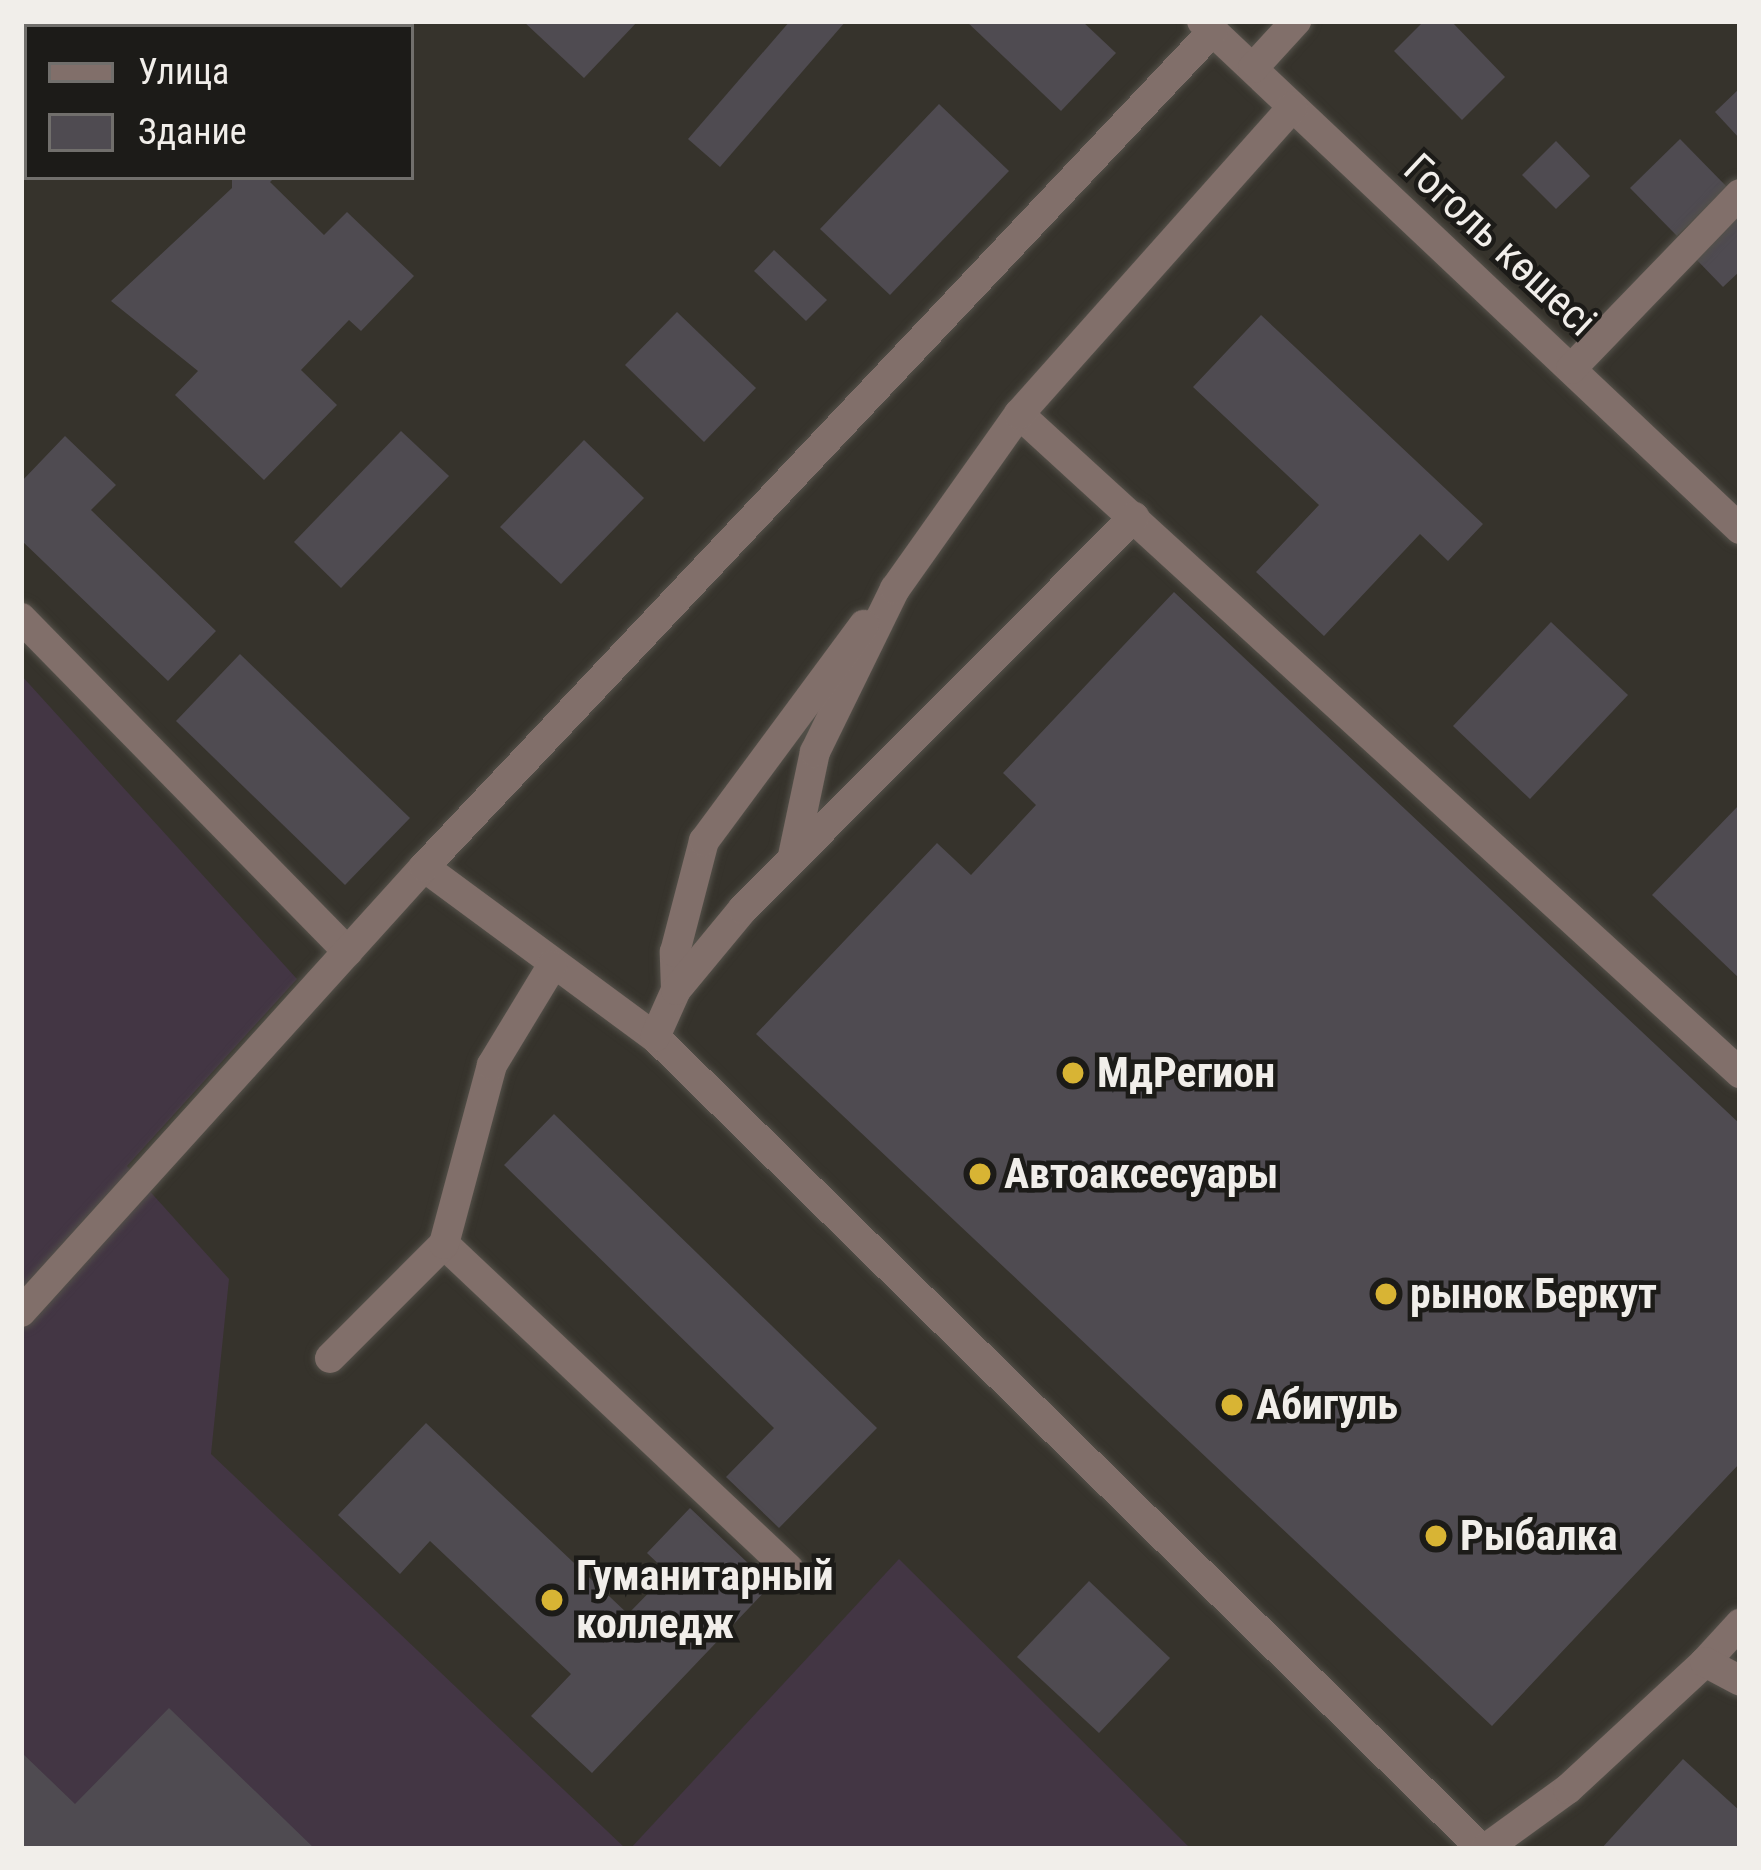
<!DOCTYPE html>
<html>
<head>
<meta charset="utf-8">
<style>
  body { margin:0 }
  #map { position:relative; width:1761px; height:1870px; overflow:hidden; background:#36332c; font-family:"Roboto Condensed",sans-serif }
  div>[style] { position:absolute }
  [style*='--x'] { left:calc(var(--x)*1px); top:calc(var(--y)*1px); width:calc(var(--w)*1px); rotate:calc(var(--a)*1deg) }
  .industrial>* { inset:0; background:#433644 }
  .building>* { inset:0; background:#4f4b51 }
  .roads { filter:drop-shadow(0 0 3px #54514a) drop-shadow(0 0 3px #54514a) }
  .minor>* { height:30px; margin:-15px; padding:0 15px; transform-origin:15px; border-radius:15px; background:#816f6a }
  .dots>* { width:33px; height:33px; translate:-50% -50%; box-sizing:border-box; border:6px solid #1c1b18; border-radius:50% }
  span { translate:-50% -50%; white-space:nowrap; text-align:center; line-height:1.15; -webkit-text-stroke:9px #1c1b18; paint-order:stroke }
  .street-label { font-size:42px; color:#f1eeea }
  .poi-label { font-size:42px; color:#f1eeea; font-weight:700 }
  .left { translate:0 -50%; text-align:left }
  .frame { position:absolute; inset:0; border:24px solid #f1eeea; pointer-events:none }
  .legend { position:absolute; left:24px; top:24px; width:390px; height:156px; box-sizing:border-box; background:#1c1b18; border:3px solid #716f6c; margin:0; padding:15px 21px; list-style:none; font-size:36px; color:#f1eeea }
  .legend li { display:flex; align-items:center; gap:24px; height:60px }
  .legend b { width:60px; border:3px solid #716f6c }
</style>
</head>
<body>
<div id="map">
  <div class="industrial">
    <i style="clip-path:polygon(21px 675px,297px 979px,127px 1166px,229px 1279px,211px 1454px,626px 1849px,21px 1849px)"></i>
    <i style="clip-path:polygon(899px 1559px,1191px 1849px,630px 1849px)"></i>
  </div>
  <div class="building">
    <i style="clip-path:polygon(523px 21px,638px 21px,584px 78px)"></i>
    <i style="clip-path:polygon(790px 21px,846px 21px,720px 167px,688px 139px)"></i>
    <i style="clip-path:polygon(966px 21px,1082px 21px,1116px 53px,1061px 111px)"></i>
    <i style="clip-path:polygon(1424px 21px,1451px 21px,1505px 77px,1462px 120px,1394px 51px)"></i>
    <i style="clip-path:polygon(1740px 88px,1740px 139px,1715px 112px)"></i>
    <i style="clip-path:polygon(939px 104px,1009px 171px,890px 295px,820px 229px)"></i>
    <i style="clip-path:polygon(1680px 139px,1727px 187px,1677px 236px,1630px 188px)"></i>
    <i style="clip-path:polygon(1556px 141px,1590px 176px,1556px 209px,1522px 175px)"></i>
    <i style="clip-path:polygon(232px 177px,275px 177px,270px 182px,324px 235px,347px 212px,414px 276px,361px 331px,349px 320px,301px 370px,337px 405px,264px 480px,175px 395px,198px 371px,111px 301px,232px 188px)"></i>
    <i style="clip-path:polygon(1740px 211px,1740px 271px,1723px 287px,1693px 256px)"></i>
    <i style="clip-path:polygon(774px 250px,827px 300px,806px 321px,754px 271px)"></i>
    <i style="clip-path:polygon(677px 312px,756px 388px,704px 442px,625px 365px)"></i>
    <i style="clip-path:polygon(1261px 315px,1483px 524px,1448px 561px,1420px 534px,1324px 636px,1256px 572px,1319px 505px,1193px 387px)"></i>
    <i style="clip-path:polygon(401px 431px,449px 476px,341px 588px,294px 542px)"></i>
    <i style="clip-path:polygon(65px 436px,116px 485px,91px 510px,216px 631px,168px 681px,21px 540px,21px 482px)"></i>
    <i style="clip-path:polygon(584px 440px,644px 498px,561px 584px,500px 527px)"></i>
    <i style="clip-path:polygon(1174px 592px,1740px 1124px,1740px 1463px,1492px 1726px,756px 1034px,937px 843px,971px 875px,1036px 805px,1003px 773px)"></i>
    <i style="clip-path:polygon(1551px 622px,1628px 695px,1530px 799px,1453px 726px)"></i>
    <i style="clip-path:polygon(240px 654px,410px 818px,345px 885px,176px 721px)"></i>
    <i style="clip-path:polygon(1740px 804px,1740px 979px,1652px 895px)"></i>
    <i style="clip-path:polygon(554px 1114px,877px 1428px,779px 1528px,726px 1477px,774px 1428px,504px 1165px)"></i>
    <i style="clip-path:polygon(426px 1423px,628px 1614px,668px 1573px,647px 1553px,690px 1508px,771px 1585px,592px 1773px,531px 1716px,571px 1674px,430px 1541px,400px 1574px,338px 1515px)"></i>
    <i style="clip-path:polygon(1089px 1581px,1170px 1658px,1099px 1733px,1017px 1657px)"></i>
    <i style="clip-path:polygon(169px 1708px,315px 1849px,21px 1849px,21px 1752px,75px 1804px)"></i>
    <i style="clip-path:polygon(1683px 1759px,1740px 1811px,1740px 1849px,1601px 1849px)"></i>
  </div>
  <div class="roads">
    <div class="minor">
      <i style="--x:232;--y:21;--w:9;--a:41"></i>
      <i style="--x:1202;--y:21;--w:740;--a:43.36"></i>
      <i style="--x:65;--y:27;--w:8;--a:-45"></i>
      <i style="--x:1253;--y:68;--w:64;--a:-47.5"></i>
      <i style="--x:21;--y:74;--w:8;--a:-45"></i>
      <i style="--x:1571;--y:369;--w:243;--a:-46"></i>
      <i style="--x:1019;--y:414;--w:977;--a:42.43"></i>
      <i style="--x:21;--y:618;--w:467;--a:45.6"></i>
      <i style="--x:793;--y:856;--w:106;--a:-78.1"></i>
      <i style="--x:815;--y:752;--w:182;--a:-63.9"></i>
      <i style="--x:895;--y:589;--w:214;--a:-54.7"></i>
      <i style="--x:1019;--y:414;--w:411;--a:-48.3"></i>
      <i style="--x:424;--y:867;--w:287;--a:36.4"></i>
      <i style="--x:655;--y:1037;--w:1159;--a:44.48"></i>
      <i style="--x:676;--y:990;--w:38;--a:-92"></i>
      <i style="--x:675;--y:952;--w:115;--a:-75.4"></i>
      <i style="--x:704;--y:841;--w:269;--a:-53.5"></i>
      <i style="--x:655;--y:1037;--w:51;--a:-65.9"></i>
      <i style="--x:676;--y:990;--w:105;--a:-50.4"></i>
      <i style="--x:743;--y:909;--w:554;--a:-45.07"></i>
      <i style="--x:444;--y:1244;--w:473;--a:43.3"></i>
      <i style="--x:21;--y:1312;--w:600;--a:-47.84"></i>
      <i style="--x:424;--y:867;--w:1150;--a:-46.66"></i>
      <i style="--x:330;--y:1358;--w:161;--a:-45"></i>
      <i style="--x:444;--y:1244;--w:185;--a:-75"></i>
      <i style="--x:492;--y:1065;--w:116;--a:-58.8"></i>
      <i style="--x:1705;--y:1662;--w:52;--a:-47.4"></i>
      <i style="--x:1485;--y:1849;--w:102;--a:-35.9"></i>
      <i style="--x:1568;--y:1789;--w:187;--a:-42.8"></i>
      <i style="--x:1705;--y:1662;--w:40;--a:28"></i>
    </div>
  </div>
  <div class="dots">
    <i style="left:1073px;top:1073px;background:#d8b434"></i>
    <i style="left:980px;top:1174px;background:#d8b434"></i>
    <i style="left:1386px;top:1294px;background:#d8b434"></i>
    <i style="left:1232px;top:1405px;background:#d8b434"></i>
    <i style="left:1436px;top:1536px;background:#d8b434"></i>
    <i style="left:552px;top:1600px;background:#d8b434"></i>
  </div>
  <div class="street-label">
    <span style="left:1500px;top:245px;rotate:43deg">Гоголь көшесі</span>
  </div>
  <div class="poi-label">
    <span class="left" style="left:1097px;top:1073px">МдРегион</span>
    <span class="left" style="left:1004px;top:1174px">Автоаксесуары</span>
    <span class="left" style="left:1410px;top:1294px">рынок Беркут</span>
    <span class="left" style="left:1256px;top:1405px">Абигуль</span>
    <span class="left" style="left:1460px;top:1536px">Рыбалка</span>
    <span class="left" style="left:576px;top:1600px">Гуманитарный<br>колледж</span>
  </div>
  <div class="frame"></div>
  <ul class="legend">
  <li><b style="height:15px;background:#816f6a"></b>Улица</li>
  <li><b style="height:33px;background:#4f4b51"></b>Здание</li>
  </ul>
</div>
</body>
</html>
